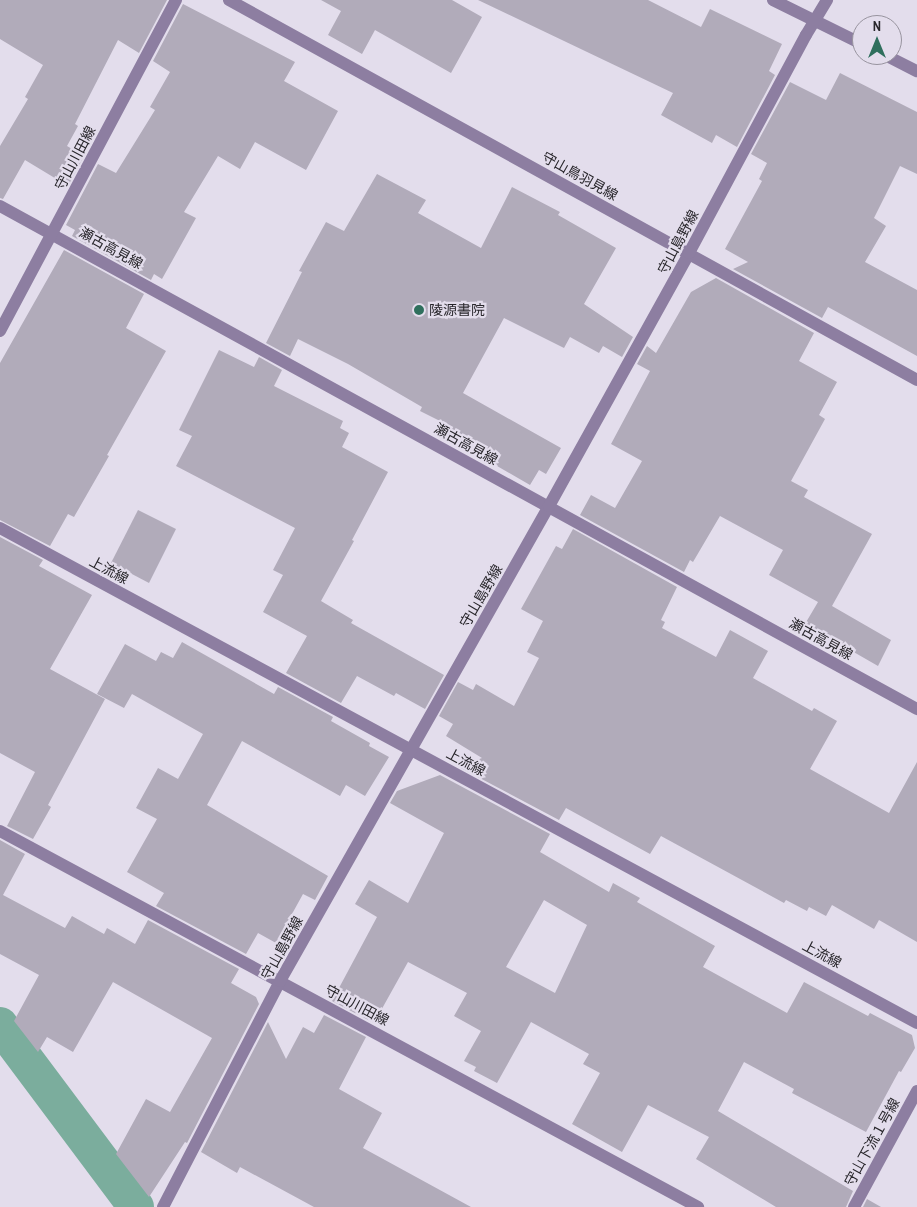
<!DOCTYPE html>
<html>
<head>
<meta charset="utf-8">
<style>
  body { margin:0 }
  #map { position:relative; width:917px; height:1207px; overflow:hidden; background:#e3ddec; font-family:"Archivo Narrow","Noto Sans JP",sans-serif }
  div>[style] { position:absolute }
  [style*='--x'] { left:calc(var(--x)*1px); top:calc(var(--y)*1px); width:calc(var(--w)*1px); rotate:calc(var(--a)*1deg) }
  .canal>* { height:36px; margin:-18px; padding:0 18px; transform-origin:18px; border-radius:18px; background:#7bad9d }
  .building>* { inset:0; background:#b1abba }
  .minor>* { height:12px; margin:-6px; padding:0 6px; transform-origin:6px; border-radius:6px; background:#8d7ea1 }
  .dots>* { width:14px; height:14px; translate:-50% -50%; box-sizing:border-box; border:2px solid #e3ddec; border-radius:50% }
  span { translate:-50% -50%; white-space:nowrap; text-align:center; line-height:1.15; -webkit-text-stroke:4.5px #e3ddec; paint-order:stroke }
  .street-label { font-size:14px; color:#28262b }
  .poi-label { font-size:14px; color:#28262b }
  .left { translate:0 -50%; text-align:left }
  .north { position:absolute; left:852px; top:15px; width:50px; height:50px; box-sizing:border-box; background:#e3ddec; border:1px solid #98949f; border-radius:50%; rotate:0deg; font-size:14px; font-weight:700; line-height:20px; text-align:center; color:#28262b }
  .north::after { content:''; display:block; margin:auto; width:18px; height:22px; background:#2f6f5d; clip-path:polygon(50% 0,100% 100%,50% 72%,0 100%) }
</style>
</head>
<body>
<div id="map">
  <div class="canal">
    <i style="--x:0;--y:1025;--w:227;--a:53.2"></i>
  </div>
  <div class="building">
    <i style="clip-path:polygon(0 0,167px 0,139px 53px,118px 40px,75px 124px,78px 126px,67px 146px,84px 156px,68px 186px,25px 160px,3px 199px,0 198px,0 146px,28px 99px,25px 97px,43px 65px,0 39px)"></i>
    <i style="clip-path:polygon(321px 0,452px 0,482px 17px,451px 73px,375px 30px,362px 54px,328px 35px,341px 11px)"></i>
    <i style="clip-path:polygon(478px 0,648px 0,701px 27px,710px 9px,782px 44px,769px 71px,775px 75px,737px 147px,716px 135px,712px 143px,661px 115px,673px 93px)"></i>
    <i style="clip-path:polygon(183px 4px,295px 62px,284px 81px,338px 111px,306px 170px,255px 142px,240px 169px,218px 156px,184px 212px,196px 218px,162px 279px,154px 274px,151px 280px,72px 236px,75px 230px,66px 225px,98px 164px,116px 173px,155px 110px,150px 107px,170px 72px,153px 61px)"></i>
    <i style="clip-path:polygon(840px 73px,917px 112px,917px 174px,900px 166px,874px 218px,886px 226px,865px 262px,917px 290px,917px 356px,828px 307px,822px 318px,733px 269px,748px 262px,725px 249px,762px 181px,759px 179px,767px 163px,751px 154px,790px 82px,826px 100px)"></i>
    <i style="clip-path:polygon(377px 174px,426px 200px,418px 213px,481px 248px,512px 187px,560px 212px,558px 215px,616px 248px,584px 304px,633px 337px,622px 357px,603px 346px,599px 353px,570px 337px,564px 348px,504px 318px,463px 393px,561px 448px,546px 474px,539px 470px,530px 485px,447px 437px,452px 427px,420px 411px,422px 407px,348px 364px,298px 339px,290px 356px,266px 343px,302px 272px,299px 271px,326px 222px,344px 231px)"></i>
    <i style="clip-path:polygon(64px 250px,144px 294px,126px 328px,166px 351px,107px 455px,109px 456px,74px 517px,68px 514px,50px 546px,0 520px,0 363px)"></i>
    <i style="clip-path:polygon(716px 278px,814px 333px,799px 361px,837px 382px,819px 415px,825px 419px,791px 481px,808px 490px,804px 497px,872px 534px,832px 606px,891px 640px,878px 666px,805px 624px,818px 602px,769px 575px,783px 550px,720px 516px,693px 562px,690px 560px,684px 572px,580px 515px,591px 495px,615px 508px,642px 461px,611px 444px,650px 371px,637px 364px,647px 346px,656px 353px,691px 292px)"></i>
    <i style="clip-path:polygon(219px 350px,254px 367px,259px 357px,282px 370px,274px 386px,343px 421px,340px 428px,349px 433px,342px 447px,388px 472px,352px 540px,354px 541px,321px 601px,353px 620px,351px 623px,444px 675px,425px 709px,396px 693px,394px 696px,357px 676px,341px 703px,286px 673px,307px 636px,263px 612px,283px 575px,273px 570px,295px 528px,176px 466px,192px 436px,179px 430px)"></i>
    <i style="clip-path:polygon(138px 510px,176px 529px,149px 583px,111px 563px)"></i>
    <i style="clip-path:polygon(573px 529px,677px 587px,661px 620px,665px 622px,662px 628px,716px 657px,730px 630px,768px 651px,753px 678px,812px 711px,814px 708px,837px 721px,810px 769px,889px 813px,917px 762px,917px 942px,879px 920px,874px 929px,832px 905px,826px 916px,809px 907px,807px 911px,786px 900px,784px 903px,661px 836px,650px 854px,566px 808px,559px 820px,459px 767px,482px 758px,446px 736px,453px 724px,439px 716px,458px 682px,473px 690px,476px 684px,514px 706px,539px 658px,527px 652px,543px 621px,521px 609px,556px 546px,562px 549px)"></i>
    <i style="clip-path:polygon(0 537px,43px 560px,39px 566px,92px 595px,50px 669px,105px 699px,48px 805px,51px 807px,33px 839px,7px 826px,35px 772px,0 753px)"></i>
    <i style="clip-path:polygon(182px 642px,274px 694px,278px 687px,333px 717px,331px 721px,370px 743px,369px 746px,389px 757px,365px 796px,346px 785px,340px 796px,242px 741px,207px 805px,328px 876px,315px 900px,303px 894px,276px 943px,258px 933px,246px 954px,156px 906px,164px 893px,127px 872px,157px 819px,136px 808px,158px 768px,178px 779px,203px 734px,132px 694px,124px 708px,97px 694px,125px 644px,156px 661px,161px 652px,173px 658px)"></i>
    <i style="clip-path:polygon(evenodd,440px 775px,550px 834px,540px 852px,609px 892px,613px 883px,640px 898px,637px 902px,715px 946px,703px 967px,787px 1013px,804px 982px,868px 1016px,870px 1013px,912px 1035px,915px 1048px,901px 1072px,899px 1071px,866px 1132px,792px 1093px,794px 1089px,744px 1062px,718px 1111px,853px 1191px,846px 1207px,776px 1207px,696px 1159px,709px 1137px,648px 1105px,622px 1152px,572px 1124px,600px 1073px,583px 1064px,589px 1054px,531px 1022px,497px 1083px,474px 1071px,476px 1067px,464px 1061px,481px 1031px,454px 1016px,467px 993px,408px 962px,374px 1023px,332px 1001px,377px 917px,355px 904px,369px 880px,408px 903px,444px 833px,390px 803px,397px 791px,440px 775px,544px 900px,587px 925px,555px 993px,506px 967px,544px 900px)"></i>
    <i style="clip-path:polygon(0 840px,25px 854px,3px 895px,65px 928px,72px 916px,104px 934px,107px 928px,135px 944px,148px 920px,239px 969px,231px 983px,256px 997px,259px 1004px,187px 1143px,185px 1142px,149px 1197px,116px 1154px,146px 1099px,170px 1112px,212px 1038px,113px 982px,73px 1052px,47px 1037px,38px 1052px,14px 1021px,39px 975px,0 954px)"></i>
    <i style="clip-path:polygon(324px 1015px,366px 1037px,339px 1089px,382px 1113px,363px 1148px,471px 1207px,314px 1207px,240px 1167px,237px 1173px,201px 1152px,268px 1022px,286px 1059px,303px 1027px,314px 1033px)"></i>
    <i style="clip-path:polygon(867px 1199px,881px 1207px,863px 1207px)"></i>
  </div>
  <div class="minor">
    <i style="--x:229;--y:0;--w:786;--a:28.91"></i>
    <i style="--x:773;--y:0;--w:99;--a:26.3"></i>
    <i style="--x:885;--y:55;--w:36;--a:27"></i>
    <i style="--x:0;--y:206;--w:1046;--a:28.75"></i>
    <i style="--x:0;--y:331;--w:375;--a:-62"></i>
    <i style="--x:0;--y:528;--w:1042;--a:28.36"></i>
    <i style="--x:0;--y:831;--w:793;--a:28.31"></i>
    <i style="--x:163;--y:1207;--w:254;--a:-62.6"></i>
    <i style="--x:280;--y:981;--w:546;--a:-60.48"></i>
    <i style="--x:549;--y:506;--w:289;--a:-61"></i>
    <i style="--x:689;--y:253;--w:247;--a:-61.8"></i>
    <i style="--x:806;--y:35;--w:41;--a:-59"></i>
    <i style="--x:854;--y:1207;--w:132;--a:-61.5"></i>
  </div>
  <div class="dots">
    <i style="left:419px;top:310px;background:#2f6f5d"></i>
  </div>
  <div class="street-label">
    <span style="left:75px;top:158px;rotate:-62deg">守山川田線</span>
    <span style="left:580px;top:176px;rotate:29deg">守山鳥羽見線</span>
    <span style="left:678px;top:242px;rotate:-62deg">守山島野線</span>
    <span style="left:111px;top:248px;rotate:29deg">瀬古高見線</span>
    <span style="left:466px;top:444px;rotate:29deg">瀬古高見線</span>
    <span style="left:109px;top:570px;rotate:28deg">上流線</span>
    <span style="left:481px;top:596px;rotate:-60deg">守山島野線</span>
    <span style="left:821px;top:639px;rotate:29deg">瀬古高見線</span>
    <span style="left:466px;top:762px;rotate:28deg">上流線</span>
    <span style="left:282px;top:948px;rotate:-61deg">守山島野線</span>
    <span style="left:822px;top:954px;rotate:28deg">上流線</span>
    <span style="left:357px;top:1005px;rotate:28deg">守山川田線</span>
    <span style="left:872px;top:1142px;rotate:-61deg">守山下流１号線</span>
  </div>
  <div class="poi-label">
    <span class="left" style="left:429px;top:310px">陵源書院</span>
  </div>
  <div class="north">N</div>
</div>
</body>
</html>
